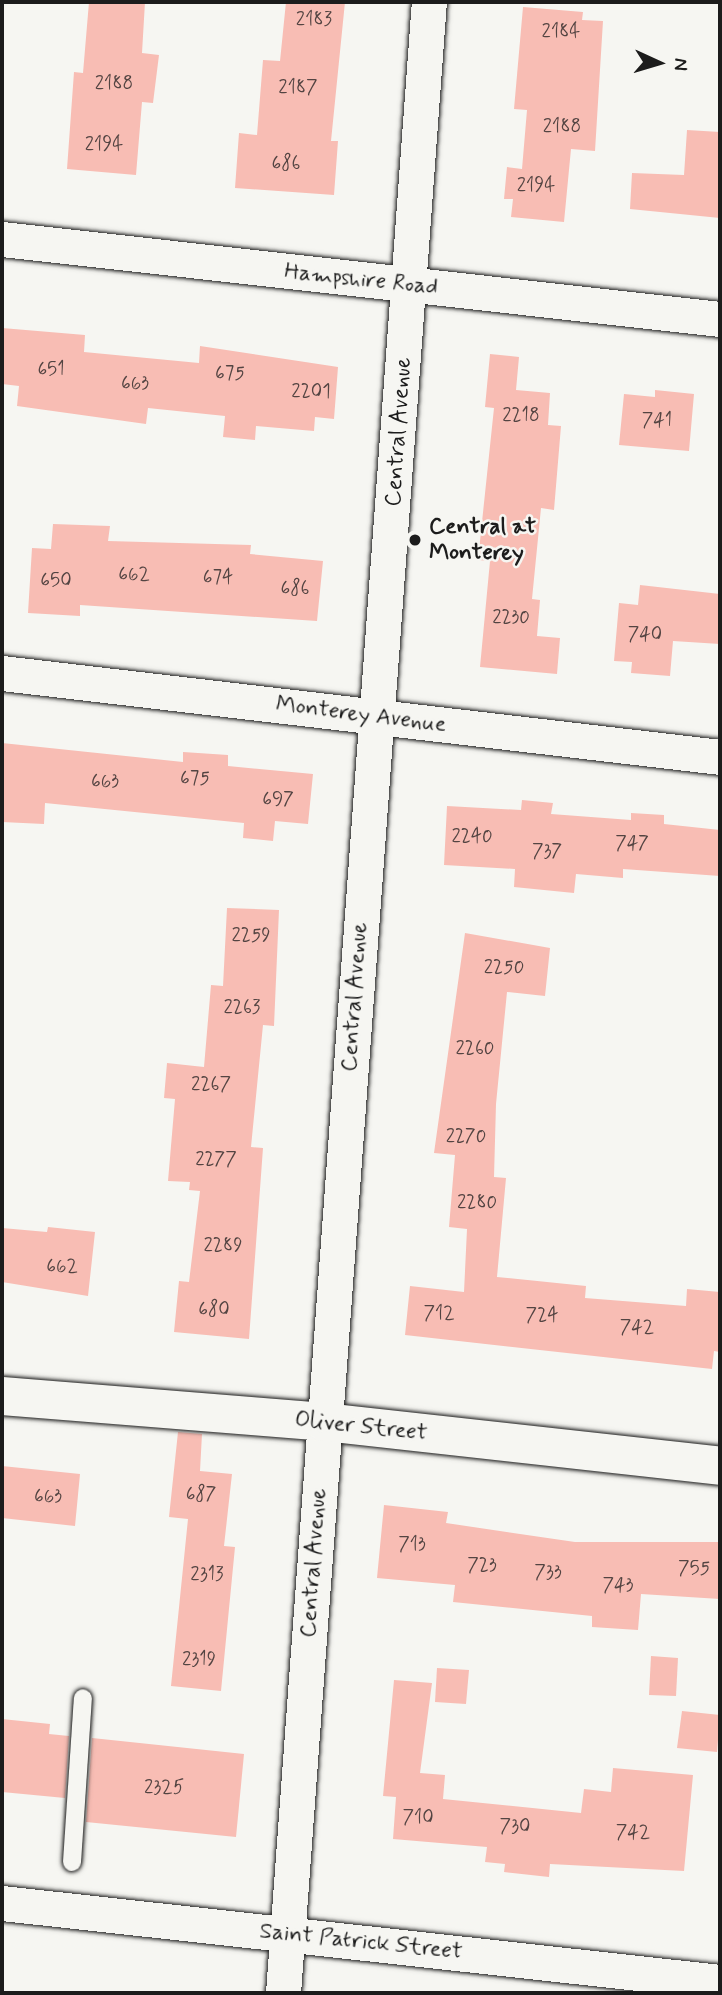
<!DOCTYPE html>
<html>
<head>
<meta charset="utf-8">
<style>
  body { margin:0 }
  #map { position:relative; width:722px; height:1995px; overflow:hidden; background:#f6f6f2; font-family:Mynerve,sans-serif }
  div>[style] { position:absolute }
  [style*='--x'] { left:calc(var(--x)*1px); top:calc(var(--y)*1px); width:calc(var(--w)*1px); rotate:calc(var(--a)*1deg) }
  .building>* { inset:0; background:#f8bdb4 }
  .roads { filter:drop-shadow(0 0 2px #1c1c1c) drop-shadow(0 0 2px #1c1c1c) }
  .lane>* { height:18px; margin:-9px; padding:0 9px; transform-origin:9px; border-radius:9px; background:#f6f6f2 }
  .street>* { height:35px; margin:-17.5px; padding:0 17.5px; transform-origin:17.5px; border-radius:17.5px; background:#f6f6f2 }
  .secondary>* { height:38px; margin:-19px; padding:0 19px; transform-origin:19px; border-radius:19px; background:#f6f6f2 }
  .dots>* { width:19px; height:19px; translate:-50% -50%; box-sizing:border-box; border:4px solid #f6f6f2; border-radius:50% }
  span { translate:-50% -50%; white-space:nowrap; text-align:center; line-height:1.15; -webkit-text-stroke:5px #f6f6f2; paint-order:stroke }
  .number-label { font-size:19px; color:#534442 }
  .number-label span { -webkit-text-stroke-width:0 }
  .street-label { font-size:23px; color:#1c1c1c }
  .poi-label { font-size:23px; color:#1c1c1c; font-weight:700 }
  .left { translate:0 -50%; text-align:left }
  .frame { position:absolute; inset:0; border:4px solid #1c1c1c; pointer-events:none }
  .north { position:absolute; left:624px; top:28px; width:70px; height:70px; -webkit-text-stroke:5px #f6f6f2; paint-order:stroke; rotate:94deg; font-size:19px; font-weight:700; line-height:28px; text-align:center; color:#1c1c1c }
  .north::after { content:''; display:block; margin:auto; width:24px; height:32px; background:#1c1c1c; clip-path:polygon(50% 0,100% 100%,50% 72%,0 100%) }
</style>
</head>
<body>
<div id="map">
  <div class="building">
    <i style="clip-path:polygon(89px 2px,145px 2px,142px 53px,159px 55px,153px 103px,142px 102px,136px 175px,67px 169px,74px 72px,83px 73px)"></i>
    <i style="clip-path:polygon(286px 2px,345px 2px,331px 141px,338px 141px,334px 195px,235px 188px,239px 133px,257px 135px,263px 60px,280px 61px)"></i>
    <i style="clip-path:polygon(523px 7px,583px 12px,582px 20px,603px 21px,595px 151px,571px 149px,564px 222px,511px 217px,513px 199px,504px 199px,507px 167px,522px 169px,527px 110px,514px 109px)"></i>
    <i style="clip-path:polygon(687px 130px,720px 132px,720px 218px,630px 209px,632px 173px,684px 175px)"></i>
    <i style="clip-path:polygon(2px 328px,85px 335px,84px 352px,199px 363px,200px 346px,338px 367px,334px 419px,315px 417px,314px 431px,256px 426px,255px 440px,223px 437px,225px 416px,148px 408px,146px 424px,17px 406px,19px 386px,2px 384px)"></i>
    <i style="clip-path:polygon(490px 354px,519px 357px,516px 390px,550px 393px,548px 425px,561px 426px,554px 510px,541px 508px,532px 599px,540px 600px,537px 636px,560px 638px,557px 674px,480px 667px,490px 561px,478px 560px,494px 408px,485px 407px)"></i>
    <i style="clip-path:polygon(655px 390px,694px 394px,689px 451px,619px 445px,624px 394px,655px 397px)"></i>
    <i style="clip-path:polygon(53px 524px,110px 526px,108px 541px,251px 545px,250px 554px,323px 561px,317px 621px,80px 605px,80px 616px,28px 613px,32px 548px,51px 549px)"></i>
    <i style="clip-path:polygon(640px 585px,720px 594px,720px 644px,673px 641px,670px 676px,631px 673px,632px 662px,614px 661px,619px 603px,638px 605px)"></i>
    <i style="clip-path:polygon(2px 743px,183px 762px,183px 752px,228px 755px,228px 766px,313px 774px,308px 824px,275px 821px,273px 841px,243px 838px,244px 823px,45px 803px,44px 824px,2px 822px)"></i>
    <i style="clip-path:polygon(522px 800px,553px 803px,551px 814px,631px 820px,631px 813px,664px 815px,664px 824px,720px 830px,720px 876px,623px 869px,623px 878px,576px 874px,574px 893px,514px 887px,515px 869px,444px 865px,447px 806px,521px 810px)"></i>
    <i style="clip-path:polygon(227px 908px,279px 910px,274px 1026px,263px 1025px,251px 1147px,263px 1148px,249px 1339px,174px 1332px,179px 1281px,189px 1282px,200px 1191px,189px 1190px,190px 1182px,168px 1181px,175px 1099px,164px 1098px,167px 1063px,204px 1067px,211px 985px,223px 986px)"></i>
    <i style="clip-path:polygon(465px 933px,550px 948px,545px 996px,507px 992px,496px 1104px,494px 1177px,506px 1178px,497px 1277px,586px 1286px,585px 1298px,686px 1306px,687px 1289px,720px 1292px,720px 1352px,714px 1351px,712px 1369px,405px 1335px,410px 1286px,464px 1292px,467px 1229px,449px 1227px,455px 1155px,434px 1153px)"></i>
    <i style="clip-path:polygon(48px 1227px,95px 1232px,88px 1296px,2px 1282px,2px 1228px,47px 1232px)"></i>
    <i style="clip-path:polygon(178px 1432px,202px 1434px,200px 1471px,232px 1474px,224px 1546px,235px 1547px,221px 1691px,171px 1686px,188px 1519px,169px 1517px)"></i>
    <i style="clip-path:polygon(2px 1466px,80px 1474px,75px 1526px,2px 1518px)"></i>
    <i style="clip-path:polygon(384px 1505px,448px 1512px,446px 1523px,575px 1542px,720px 1542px,720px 1599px,641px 1594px,638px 1630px,592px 1627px,592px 1616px,453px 1602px,455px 1585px,377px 1578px)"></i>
    <i style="clip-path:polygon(651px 1656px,678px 1658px,676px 1696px,649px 1695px)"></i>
    <i style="clip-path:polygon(437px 1668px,469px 1670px,466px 1704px,435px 1702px)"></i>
    <i style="clip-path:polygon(394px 1680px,432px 1683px,420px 1773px,445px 1775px,443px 1799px,581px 1813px,584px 1789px,611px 1792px,613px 1768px,693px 1775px,684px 1871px,550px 1864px,549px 1877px,504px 1872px,505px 1864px,485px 1862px,487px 1847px,393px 1839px,396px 1797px,383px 1796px)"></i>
    <i style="clip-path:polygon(682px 1711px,720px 1715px,717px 1752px,677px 1748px)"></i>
    <i style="clip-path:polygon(2px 1719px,50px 1724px,49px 1734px,69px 1736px,65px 1798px,2px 1792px)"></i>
    <i style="clip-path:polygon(92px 1738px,244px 1754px,236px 1837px,86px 1822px)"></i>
  </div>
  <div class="roads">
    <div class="lane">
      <i style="--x:72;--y:1862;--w:164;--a:-86.2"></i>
    </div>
    <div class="street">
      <i style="--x:2;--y:239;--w:722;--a:6.36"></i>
      <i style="--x:2;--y:673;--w:723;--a:6.67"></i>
      <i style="--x:2;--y:1903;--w:722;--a:6.28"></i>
      <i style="--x:283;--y:1993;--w:1996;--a:-85.81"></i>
    </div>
    <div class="secondary">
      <i style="--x:2;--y:1396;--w:323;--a:4.6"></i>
      <i style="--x:324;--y:1422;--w:398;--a:6.3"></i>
    </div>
  </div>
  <div class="dots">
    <i style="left:415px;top:540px;background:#1c1c1c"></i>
  </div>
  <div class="number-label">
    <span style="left:314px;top:20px">2183</span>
    <span style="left:561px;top:32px">2184</span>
    <span style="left:114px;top:84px">2188</span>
    <span style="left:298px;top:88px">2187</span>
    <span style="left:562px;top:127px">2188</span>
    <span style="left:104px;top:145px">2194</span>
    <span style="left:286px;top:164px">686</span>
    <span style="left:536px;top:186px">2194</span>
    <span style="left:51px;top:370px">651</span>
    <span style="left:230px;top:374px">675</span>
    <span style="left:135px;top:384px">663</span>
    <span style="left:311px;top:392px">2201</span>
    <span style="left:521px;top:416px">2218</span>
    <span style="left:657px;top:421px">741</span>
    <span style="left:134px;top:575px">662</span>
    <span style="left:218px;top:578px">674</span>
    <span style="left:56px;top:581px">650</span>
    <span style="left:295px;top:589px">686</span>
    <span style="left:511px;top:618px">2230</span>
    <span style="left:645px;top:635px">740</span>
    <span style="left:195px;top:779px">675</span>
    <span style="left:105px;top:782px">663</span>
    <span style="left:278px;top:800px">697</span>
    <span style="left:472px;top:837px">2240</span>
    <span style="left:632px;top:844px">747</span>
    <span style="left:547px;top:852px">737</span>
    <span style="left:251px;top:936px">2259</span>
    <span style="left:504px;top:968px">2250</span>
    <span style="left:242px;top:1008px">2263</span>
    <span style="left:475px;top:1049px">2260</span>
    <span style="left:211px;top:1085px">2267</span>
    <span style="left:466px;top:1137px">2270</span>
    <span style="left:216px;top:1160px">2277</span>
    <span style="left:477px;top:1203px">2280</span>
    <span style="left:223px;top:1246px">2289</span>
    <span style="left:62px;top:1267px">662</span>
    <span style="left:214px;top:1310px">680</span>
    <span style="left:439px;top:1314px">712</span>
    <span style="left:542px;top:1316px">724</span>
    <span style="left:637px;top:1328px">742</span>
    <span style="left:201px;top:1495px">687</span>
    <span style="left:48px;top:1497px">663</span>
    <span style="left:412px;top:1545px">713</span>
    <span style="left:482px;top:1566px">723</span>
    <span style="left:694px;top:1569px">755</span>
    <span style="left:548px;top:1573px">733</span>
    <span style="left:207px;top:1575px">2313</span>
    <span style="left:618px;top:1586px">743</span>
    <span style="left:199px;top:1660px">2319</span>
    <span style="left:164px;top:1788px">2325</span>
    <span style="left:418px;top:1818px">710</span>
    <span style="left:515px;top:1827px">730</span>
    <span style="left:633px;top:1833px">742</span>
  </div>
  <div class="street-label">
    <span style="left:361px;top:280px;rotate:6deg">Hampshire Road</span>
    <span style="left:399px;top:432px;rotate:-86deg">Central Avenue</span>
    <span style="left:361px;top:715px;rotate:7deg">Monterey Avenue</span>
    <span style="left:355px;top:997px;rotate:-86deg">Central Avenue</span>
    <span style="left:361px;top:1427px;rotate:6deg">Oliver Street</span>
    <span style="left:314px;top:1563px;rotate:-86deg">Central Avenue</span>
    <span style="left:361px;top:1942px;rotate:6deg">Saint Patrick Street</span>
  </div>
  <div class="poi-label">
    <span class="left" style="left:429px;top:540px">Central at<br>Monterey</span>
  </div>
  <div class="frame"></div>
  <div class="north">N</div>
</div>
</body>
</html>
